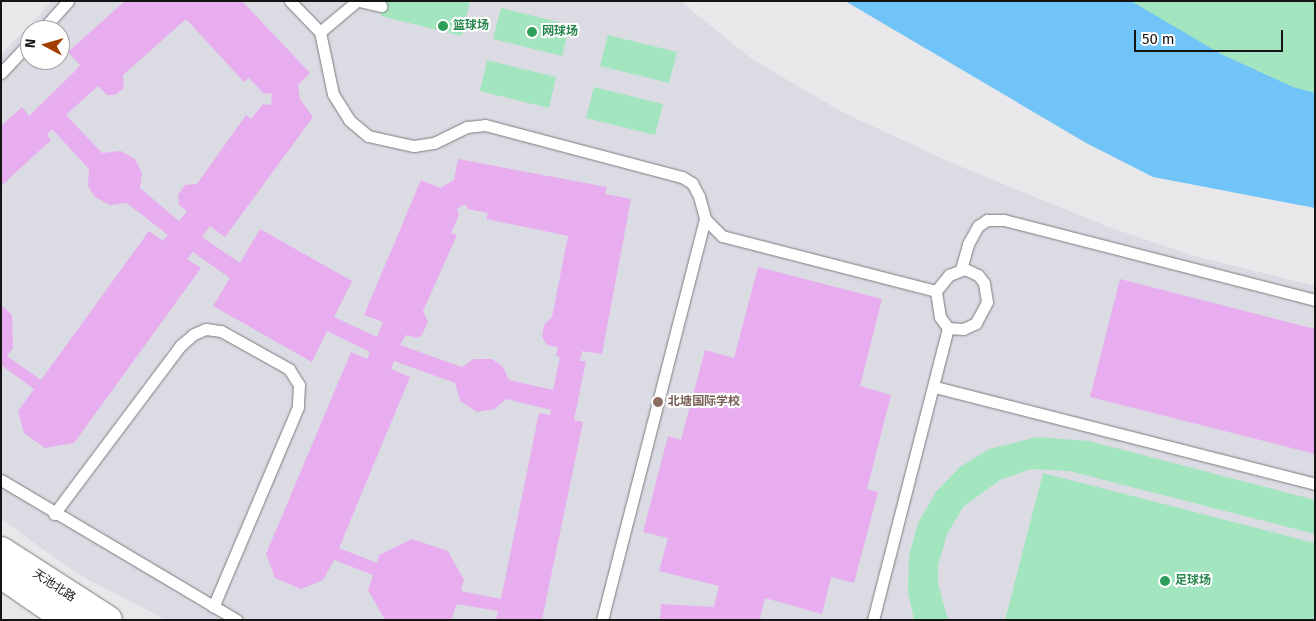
<!DOCTYPE html>
<html>
<head>
<meta charset="utf-8">
<style>
  body { margin:0 }
  #map { position:relative; width:1316px; height:621px; overflow:hidden; background:#e8e8ea; font-family:"Fira Sans","Noto Sans SC",sans-serif }
  div>[style] { position:absolute }
  [style*='--x'] { left:calc(var(--x)*1px); top:calc(var(--y)*1px); width:calc(var(--w)*1px); rotate:calc(var(--a)*1deg) }
  .built>* { inset:0; background:#dbdbe4 }
  .green>* { inset:0; background:#a3e5be }
  .water>* { inset:0; background:#70c4f8 }
  .building>* { inset:0; background:#e8adef }
  .roads { filter:drop-shadow(0 0 1px #7b7b7d) drop-shadow(0 0 1px #7b7b7d) }
  .lane>* { height:11px; margin:-5.5px; padding:0 5.5px; transform-origin:5.5px; border-radius:5.5px; background:#fff }
  .secondary>* { height:28px; margin:-14px; padding:0 14px; transform-origin:14px; border-radius:14px; background:#fff }
  .dots>* { width:14px; height:14px; translate:-50% -50%; box-sizing:border-box; border:2px solid #fff; border-radius:50% }
  span { translate:-50% -50%; white-space:nowrap; text-align:center; line-height:1.15; -webkit-text-stroke:4px #fff; paint-order:stroke }
  .leisure-label { font-size:12px; color:#27864d; font-weight:700 }
  .left { translate:0 -50%; text-align:left }
  .education-label { font-size:12px; color:#785e54; font-weight:700 }
  .street-label { font-size:12px; color:#141415 }
  .frame { position:absolute; inset:0; border:2px solid #141415; pointer-events:none }
  .north { position:absolute; left:20px; top:20px; width:50px; height:50px; box-sizing:border-box; background:#fff; border:1px solid #a1a1a1; border-radius:50%; rotate:276deg; font-size:14px; font-weight:700; line-height:20px; text-align:center; color:#141415 }
  .north::after { content:''; display:block; margin:auto; width:18px; height:22px; background:#a13e00; clip-path:polygon(50% 0,100% 100%,50% 72%,0 100%) }
  .scale { position:absolute; left:1134px; top:30px; width:149px; height:22px; box-sizing:border-box; border:2px solid #141415; border-top:0; padding-left:6px; font-size:15px; line-height:18px; white-space:nowrap; color:#141415; -webkit-text-stroke:4px #fff; paint-order:stroke }
</style>
</head>
<body>
<div id="map">
  <div class="built">
    <i style="clip-path:polygon(evenodd,52px 1px,680px 1px,752px 59px,842px 112px,952px 163px,1106px 226px,1194px 256px,1315px 286px,1315px 620px,166px 620px,76px 573px,1px 519px,1px 55px,52px 1px,30px 30px,60px 30px,60px 60px,30px 60px,30px 30px)"></i>
  </div>
  <div class="green">
    <i style="clip-path:polygon(385px 1px,470px 1px,462px 36px,381px 16px)"></i>
    <i style="clip-path:polygon(1013px 1px,1315px 1px,1315px 145px)"></i>
    <i style="clip-path:polygon(501px 8px,570px 25px,562px 56px,493px 39px)"></i>
    <i style="clip-path:polygon(608px 35px,677px 52px,669px 83px,600px 66px)"></i>
    <i style="clip-path:polygon(487px 60px,556px 77px,549px 108px,480px 91px)"></i>
    <i style="clip-path:polygon(594px 87px,663px 104px,655px 135px,586px 118px)"></i>
    <i style="clip-path:polygon(1037px 437px,1089px 441px,1315px 500px,1315px 534px,1069px 471px,1031px 469px,1000px 480px,963px 507px,947px 534px,938px 566px,938px 584px,948px 620px,914px 620px,908px 592px,909px 556px,918px 523px,936px 492px,960px 467px,989px 449px)"></i>
    <i style="clip-path:polygon(1043px 473px,1315px 543px,1315px 620px,1005px 620px)"></i>
  </div>
  <div class="water">
    <i style="clip-path:polygon(845px 1px,1131px 1px,1221px 54px,1293px 87px,1315px 93px,1315px 208px,1153px 177px,1088px 144px)"></i>
  </div>
  <div class="building">
    <i style="clip-path:polygon(evenodd,125px 1px,242px 1px,310px 73px,298px 85px,300px 99px,313px 117px,225px 237px,210px 226px,202px 237px,240px 263px,260px 229px,352px 281px,334px 317px,377px 337px,383px 322px,364px 315px,421px 180px,440px 188px,454px 180px,458px 159px,607px 187px,605px 194px,631px 199px,602px 354px,582px 351px,580px 361px,586px 361px,574px 420px,583px 422px,542px 620px,496px 620px,498px 611px,457px 604px,451px 620px,385px 620px,368px 590px,373px 575px,334px 560px,323px 580px,301px 589px,275px 578px,266px 554px,351px 352px,367px 359px,370px 352px,327px 331px,312px 362px,213px 306px,230px 278px,193px 252px,187px 259px,201px 268px,74px 443px,45px 448px,24px 433px,18px 411px,34px 389px,1px 365px,1px 305px,12px 315px,13px 348px,7px 356px,41px 380px,149px 231px,163px 241px,168px 235px,127px 203px,110px 205px,95px 197px,88px 186px,89px 169px,52px 129px,47px 135px,51px 140px,1px 186px,1px 126px,22px 107px,29px 116px,73px 73px,80px 65px,68px 52px,125px 1px,186px 19px,244px 82px,249px 78px,264px 94px,272px 93px,271px 105px,263px 104px,251px 119px,246px 115px,197px 184px,185px 185px,178px 195px,179px 205px,187px 211px,179px 221px,140px 188px,142px 173px,135px 159px,121px 151px,102px 153px,66px 115px,98px 86px,107px 95px,115px 95px,124px 88px,123px 75px,186px 19px,125px 1px,465px 204px,468px 209px,488px 213px,486px 219px,568px 236px,552px 317px,544px 325px,542px 337px,547px 345px,558px 347px,556px 356px,560px 357px,553px 390px,509px 380px,503px 367px,492px 359px,474px 359px,462px 367px,400px 345px,406px 335px,417px 338px,422px 335px,428px 322px,423px 311px,457px 235px,451px 233px,459px 215px,457px 209px,465px 204px,125px 1px,394px 361px,455px 383px,460px 401px,477px 412px,495px 409px,506px 399px,551px 410px,550px 415px,539px 413px,501px 599px,461px 591px,464px 580px,448px 551px,412px 539px,379px 555px,377px 563px,339px 548px,410px 377px,391px 369px,394px 361px)"></i>
    <i style="clip-path:polygon(758px 267px,882px 299px,860px 386px,891px 395px,867px 489px,878px 492px,854px 583px,831px 577px,822px 614px,765px 598px,760px 618px,765px 620px,660px 620px,661px 604px,714px 607px,719px 586px,659px 571px,668px 538px,643px 532px,668px 436px,681px 440px,705px 350px,734px 358px)"></i>
    <i style="clip-path:polygon(1120px 279px,1315px 329px,1315px 454px,1090px 397px)"></i>
  </div>
  <div class="roads">
    <div class="lane">
      <i style="--x:290;--y:1;--w:43;--a:45.9"></i>
      <i style="--x:320;--y:32;--w:63;--a:78.2"></i>
      <i style="--x:333;--y:94;--w:31;--a:58"></i>
      <i style="--x:349;--y:120;--w:25;--a:40"></i>
      <i style="--x:368;--y:136;--w:47;--a:12.3"></i>
      <i style="--x:414;--y:146;--w:20;--a:-9"></i>
      <i style="--x:434;--y:143;--w:37;--a:-26"></i>
      <i style="--x:467;--y:127;--w:18;--a:-6"></i>
      <i style="--x:485;--y:125;--w:204;--a:14.8"></i>
      <i style="--x:682;--y:177;--w:12;--a:31"></i>
      <i style="--x:692;--y:183;--w:15;--a:62"></i>
      <i style="--x:699;--y:196;--w:24;--a:75"></i>
      <i style="--x:705;--y:219;--w:24;--a:45"></i>
      <i style="--x:722;--y:236;--w:221;--a:14.4"></i>
      <i style="--x:359;--y:1;--w:23;--a:13"></i>
      <i style="--x:42;--y:30;--w:39;--a:-48"></i>
      <i style="--x:320;--y:32;--w:48;--a:-40"></i>
      <i style="--x:1;--y:73;--w:42;--a:-46.9"></i>
      <i style="--x:961;--y:269;--w:26;--a:-74"></i>
      <i style="--x:968;--y:244;--w:21;--a:-61"></i>
      <i style="--x:978;--y:226;--w:11;--a:-34"></i>
      <i style="--x:987;--y:220;--w:17;--a:0"></i>
      <i style="--x:1004;--y:220;--w:321;--a:14.4"></i>
      <i style="--x:965;--y:269;--w:14;--a:25"></i>
      <i style="--x:978;--y:275;--w:10;--a:53"></i>
      <i style="--x:984;--y:283;--w:19;--a:81"></i>
      <i style="--x:987;--y:302;--w:24;--a:118"></i>
      <i style="--x:976;--y:323;--w:14;--a:155"></i>
      <i style="--x:963;--y:329;--w:15;--a:-176"></i>
      <i style="--x:948;--y:328;--w:14;--a:-126"></i>
      <i style="--x:940;--y:317;--w:26;--a:-99"></i>
      <i style="--x:936;--y:291;--w:21;--a:-51"></i>
      <i style="--x:949;--y:275;--w:17;--a:-21"></i>
      <i style="--x:935;--y:387;--w:392;--a:14.3"></i>
      <i style="--x:1;--y:480;--w:274;--a:30.7"></i>
      <i style="--x:54;--y:514;--w:210;--a:-53.1"></i>
      <i style="--x:180;--y:346;--w:18;--a:-41"></i>
      <i style="--x:194;--y:334;--w:13;--a:-23"></i>
      <i style="--x:206;--y:329;--w:15;--a:8"></i>
      <i style="--x:221;--y:331;--w:78;--a:29.2"></i>
      <i style="--x:289;--y:369;--w:19;--a:58"></i>
      <i style="--x:299;--y:385;--w:22;--a:93"></i>
      <i style="--x:298;--y:407;--w:217;--a:113"></i>
      <i style="--x:602;--y:620;--w:414;--a:-75.6"></i>
      <i style="--x:873;--y:620;--w:301;--a:-75.6"></i>
    </div>
    <div class="secondary">
      <i style="--x:1;--y:551;--w:127;--a:32.8"></i>
      <i style="--x:1;--y:574;--w:81;--a:34.5"></i>
    </div>
  </div>
  <div class="dots">
    <i style="left:443px;top:26px;background:#2e9e5b"></i>
    <i style="left:532px;top:32px;background:#2e9e5b"></i>
    <i style="left:658px;top:402px;background:#8d6e63"></i>
    <i style="left:1165px;top:581px;background:#2e9e5b"></i>
  </div>
  <div class="leisure-label">
    <span class="left" style="left:453px;top:26px">篮球场</span>
    <span class="left" style="left:542px;top:32px">网球场</span>
    <span class="left" style="left:1175px;top:581px">足球场</span>
  </div>
  <div class="education-label">
    <span class="left" style="left:668px;top:402px">北塘国际学校</span>
  </div>
  <div class="street-label">
    <span style="left:54px;top:586px;rotate:33deg">天池北路</span>
  </div>
  <div class="frame"></div>
  <div class="north">N</div>
  <div class="scale">50 m</div>
</div>
</body>
</html>
